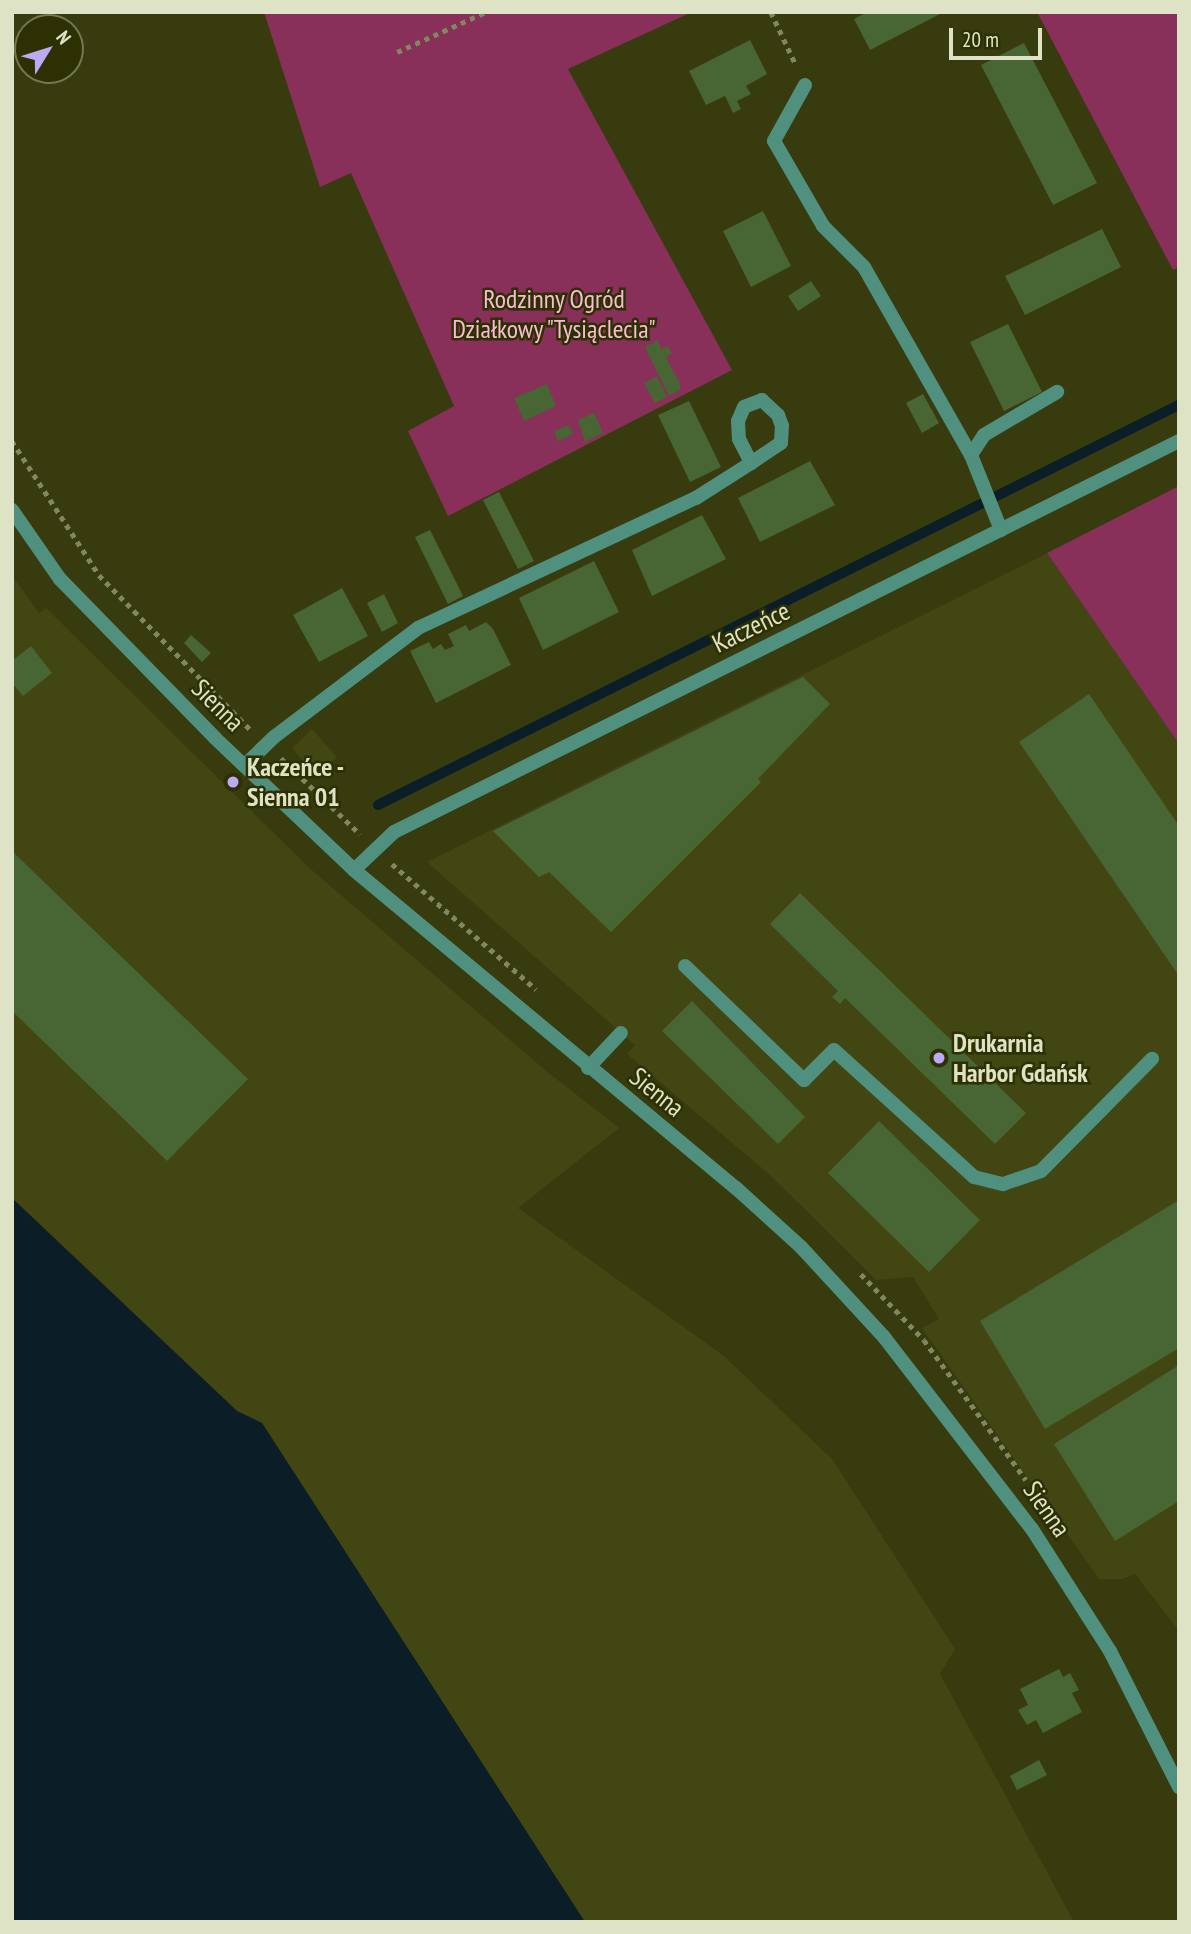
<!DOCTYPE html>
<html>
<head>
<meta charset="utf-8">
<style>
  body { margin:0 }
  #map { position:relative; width:1191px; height:1934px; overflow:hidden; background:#373b0e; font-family:"PT Sans Narrow",sans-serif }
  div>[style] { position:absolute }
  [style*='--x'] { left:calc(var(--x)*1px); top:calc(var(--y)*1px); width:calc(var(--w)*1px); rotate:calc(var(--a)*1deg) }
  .built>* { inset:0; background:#424613 }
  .green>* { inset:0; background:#882f5a }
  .water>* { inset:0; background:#0b1e28 }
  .stream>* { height:10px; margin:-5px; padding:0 5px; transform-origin:5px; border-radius:5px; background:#0b1e28 }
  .building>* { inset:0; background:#486534 }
  .path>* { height:4.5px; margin-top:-2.25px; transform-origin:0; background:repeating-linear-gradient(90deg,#838761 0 5px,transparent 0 10px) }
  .service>* { height:14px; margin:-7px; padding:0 7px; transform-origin:7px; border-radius:7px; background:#4f907e }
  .minor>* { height:14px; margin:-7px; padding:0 7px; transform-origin:7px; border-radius:7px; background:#4f907e }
  .dots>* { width:19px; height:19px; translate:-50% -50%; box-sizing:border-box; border:4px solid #2d3002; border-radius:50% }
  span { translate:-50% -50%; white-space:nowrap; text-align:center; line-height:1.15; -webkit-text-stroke:5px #2d3002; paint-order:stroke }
  .park-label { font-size:26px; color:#f8bbd3 }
  .street-label { font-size:26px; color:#dfe3c5 }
  .poi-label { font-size:26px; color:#dfe3c5; font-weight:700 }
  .left { translate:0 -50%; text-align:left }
  .frame { position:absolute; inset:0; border:14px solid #dfe3c5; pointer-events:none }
  .north { position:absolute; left:14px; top:14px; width:70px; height:70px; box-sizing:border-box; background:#2d3002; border:2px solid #747850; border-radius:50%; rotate:52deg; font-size:19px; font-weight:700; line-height:28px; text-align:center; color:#dfe3c5 }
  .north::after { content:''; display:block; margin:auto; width:24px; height:32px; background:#bbaaf6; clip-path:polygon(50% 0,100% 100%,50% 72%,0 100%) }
  .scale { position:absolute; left:949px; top:28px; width:93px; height:32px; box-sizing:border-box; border:4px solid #dfe3c5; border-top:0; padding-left:9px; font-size:21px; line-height:24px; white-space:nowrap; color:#dfe3c5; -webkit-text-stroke:5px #2d3002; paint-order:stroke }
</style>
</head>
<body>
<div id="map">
  <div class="built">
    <i style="clip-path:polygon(1047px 553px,1179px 744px,1179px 1631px,1135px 1574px,1122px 1579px,1099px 1579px,922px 1328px,939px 1319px,913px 1277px,876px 1280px,770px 1175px,627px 1054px,635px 1045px,427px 862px)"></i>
    <i style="clip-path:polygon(12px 576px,39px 613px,46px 608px,307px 866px,545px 1070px,619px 1128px,518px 1208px,724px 1356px,832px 1459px,955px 1649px,940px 1674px,1074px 1922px,585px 1922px,262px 1423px,237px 1411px,12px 1198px)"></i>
    <i style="clip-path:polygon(312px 729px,337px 757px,316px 776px,292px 748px)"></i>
  </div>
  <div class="green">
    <i style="clip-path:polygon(264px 12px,692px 12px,568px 69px,732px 370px,448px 516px,408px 431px,454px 406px,351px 173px,320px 187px)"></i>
    <i style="clip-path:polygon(1037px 12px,1179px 12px,1179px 267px,1173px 270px)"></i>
    <i style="clip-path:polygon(1179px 486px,1179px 744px,1047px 553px)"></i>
  </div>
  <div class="water">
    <i style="clip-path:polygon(12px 1198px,237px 1411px,262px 1423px,585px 1922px,12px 1922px)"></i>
  </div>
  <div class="stream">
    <i style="--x:378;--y:805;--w:895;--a:-26.54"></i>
  </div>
  <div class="building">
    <i style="clip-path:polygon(867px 12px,944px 12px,870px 50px,854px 19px)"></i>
    <i style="clip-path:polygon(750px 40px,767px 74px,746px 86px,751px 94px,737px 101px,741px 109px,733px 113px,725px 96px,706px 105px,689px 71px)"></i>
    <i style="clip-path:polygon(1024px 43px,1097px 183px,1053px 205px,981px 65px)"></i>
    <i style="clip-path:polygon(763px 211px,791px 266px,751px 287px,723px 231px)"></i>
    <i style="clip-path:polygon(1102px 229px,1121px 267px,1025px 315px,1005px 276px)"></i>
    <i style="clip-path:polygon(811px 281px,821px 296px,798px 311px,788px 296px)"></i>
    <i style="clip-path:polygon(1008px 324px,1042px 392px,1004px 411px,970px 342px)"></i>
    <i style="clip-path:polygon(658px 340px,661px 349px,668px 346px,672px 353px,666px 357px,680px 384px,680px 390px,669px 396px,645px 347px)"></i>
    <i style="clip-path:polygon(657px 376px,667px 397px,655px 403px,644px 383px)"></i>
    <i style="clip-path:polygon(547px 384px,556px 406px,524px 421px,514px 398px)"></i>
    <i style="clip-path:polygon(923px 394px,939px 423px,922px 433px,906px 403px)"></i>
    <i style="clip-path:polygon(689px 401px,721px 467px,690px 482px,658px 415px)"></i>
    <i style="clip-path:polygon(594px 413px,603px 433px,585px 442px,578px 420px)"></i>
    <i style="clip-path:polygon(569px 425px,573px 434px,558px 441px,554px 431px)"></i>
    <i style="clip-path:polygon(810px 461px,835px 505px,760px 542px,738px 498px)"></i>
    <i style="clip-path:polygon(499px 492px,534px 561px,518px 569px,483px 500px)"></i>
    <i style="clip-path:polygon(702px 515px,726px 559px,652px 596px,632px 550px)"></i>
    <i style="clip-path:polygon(430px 530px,463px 596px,448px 604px,415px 537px)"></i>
    <i style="clip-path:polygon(594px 561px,619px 612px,543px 650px,519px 598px)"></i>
    <i style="clip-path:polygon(342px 588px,368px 636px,319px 662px,293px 615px)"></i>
    <i style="clip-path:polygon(384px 594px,398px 623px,382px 632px,367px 603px)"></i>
    <i style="clip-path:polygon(486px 622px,493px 629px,511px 665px,436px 703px,410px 651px,429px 642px,433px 649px,441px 644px,445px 650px,454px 646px,448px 634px,466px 625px,469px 631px)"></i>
    <i style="clip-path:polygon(191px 635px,211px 653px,202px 662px,184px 643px)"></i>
    <i style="clip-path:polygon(31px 646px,52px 673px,23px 696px,12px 683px,12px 661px)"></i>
    <i style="clip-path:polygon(803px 677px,830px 704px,758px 779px,761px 782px,611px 932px,549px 872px,539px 877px,493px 831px)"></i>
    <i style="clip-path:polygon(1089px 694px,1179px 826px,1179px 976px,1019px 742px)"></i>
    <i style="clip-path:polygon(12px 851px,248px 1079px,167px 1161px,12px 1011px)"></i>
    <i style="clip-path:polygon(800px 893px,1026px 1113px,995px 1144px,845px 998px,840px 1004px,832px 997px,838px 991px,770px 924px)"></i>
    <i style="clip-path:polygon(692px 1001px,805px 1117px,778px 1144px,662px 1031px)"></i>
    <i style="clip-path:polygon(879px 1121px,980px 1220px,929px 1272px,828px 1173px)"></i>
    <i style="clip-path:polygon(1179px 1200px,1179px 1348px,1045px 1429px,980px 1321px)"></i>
    <i style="clip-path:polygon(1179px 1365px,1179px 1501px,1115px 1541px,1054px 1444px)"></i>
    <i style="clip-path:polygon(1059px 1669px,1063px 1677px,1070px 1673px,1079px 1690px,1072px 1693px,1082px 1712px,1043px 1733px,1036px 1720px,1027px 1725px,1018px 1710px,1028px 1705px,1020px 1689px)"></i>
    <i style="clip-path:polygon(1039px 1760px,1047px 1775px,1017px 1790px,1010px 1776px)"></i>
  </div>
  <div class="path">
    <i style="--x:771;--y:12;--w:59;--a:64.7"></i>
    <i style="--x:397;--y:52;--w:98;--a:-24.2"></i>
    <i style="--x:12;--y:441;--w:160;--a:57"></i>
    <i style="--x:99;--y:575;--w:217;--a:45.6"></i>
    <i style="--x:281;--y:758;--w:110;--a:43.9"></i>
    <i style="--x:392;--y:864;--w:191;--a:41"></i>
    <i style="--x:861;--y:1274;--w:91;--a:46.3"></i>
    <i style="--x:924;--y:1340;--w:173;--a:53.9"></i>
  </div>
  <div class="service">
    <i style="--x:805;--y:85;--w:64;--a:119"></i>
    <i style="--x:774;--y:141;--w:98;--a:60"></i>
    <i style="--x:823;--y:226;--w:58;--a:45"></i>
    <i style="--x:864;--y:267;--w:216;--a:60.4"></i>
    <i style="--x:1001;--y:530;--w:81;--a:-111.8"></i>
    <i style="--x:971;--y:455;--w:24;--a:-57"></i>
    <i style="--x:984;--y:435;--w:85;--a:-30.5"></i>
    <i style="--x:245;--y:765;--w:40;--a:-44"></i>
    <i style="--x:274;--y:737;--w:181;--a:-37.1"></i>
    <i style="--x:418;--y:628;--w:307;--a:-25.1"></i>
    <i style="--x:696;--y:498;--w:65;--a:-32.5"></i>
    <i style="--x:751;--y:463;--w:36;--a:-34"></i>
    <i style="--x:781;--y:443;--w:17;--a:-87"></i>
    <i style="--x:782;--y:426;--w:12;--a:-110"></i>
    <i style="--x:778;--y:415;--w:22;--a:-137"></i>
    <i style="--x:762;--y:400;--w:19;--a:159"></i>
    <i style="--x:744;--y:407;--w:15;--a:113"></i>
    <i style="--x:738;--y:421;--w:18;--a:87"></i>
    <i style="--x:739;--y:439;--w:27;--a:63"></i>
    <i style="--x:685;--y:966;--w:165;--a:43.8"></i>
    <i style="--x:804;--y:1080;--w:42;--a:-45"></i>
    <i style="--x:834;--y:1050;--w:189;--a:42.2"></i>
    <i style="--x:974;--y:1177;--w:30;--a:14"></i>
    <i style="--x:1003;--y:1184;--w:40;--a:-18.9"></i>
    <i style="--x:1041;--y:1171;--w:158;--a:-45.3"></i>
    <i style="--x:588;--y:1068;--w:48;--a:-46.7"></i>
  </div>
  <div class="minor">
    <i style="--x:12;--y:510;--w:84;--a:55.2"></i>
    <i style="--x:60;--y:579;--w:222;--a:45.7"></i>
    <i style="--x:215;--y:738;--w:192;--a:43.5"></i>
    <i style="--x:354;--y:870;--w:497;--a:39.8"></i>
    <i style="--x:736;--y:1188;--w:88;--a:42.2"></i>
    <i style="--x:801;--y:1247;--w:122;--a:47.3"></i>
    <i style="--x:884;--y:1337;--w:242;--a:52.4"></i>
    <i style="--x:1032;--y:1529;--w:145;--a:57.4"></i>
    <i style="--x:1110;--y:1651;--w:153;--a:63.1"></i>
    <i style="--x:354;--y:870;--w:55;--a:-43.5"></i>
    <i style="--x:394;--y:832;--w:877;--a:-26.48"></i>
  </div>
  <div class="dots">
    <i style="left:233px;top:782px;background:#bbaaf6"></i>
    <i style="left:939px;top:1058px;background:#bbaaf6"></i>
  </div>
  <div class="park-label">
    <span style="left:554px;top:314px">Rodzinny Ogród<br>Działkowy "Tysiąclecia"</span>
  </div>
  <div class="street-label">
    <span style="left:751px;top:627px;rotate:-26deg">Kaczeńce</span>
    <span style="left:218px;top:705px;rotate:45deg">Sienna</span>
    <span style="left:657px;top:1092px;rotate:39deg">Sienna</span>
    <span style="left:1047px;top:1509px;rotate:55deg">Sienna</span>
  </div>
  <div class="poi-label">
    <span class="left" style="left:247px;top:782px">Kaczeńce -<br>Sienna 01</span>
    <span class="left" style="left:953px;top:1058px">Drukarnia<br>Harbor Gdańsk</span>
  </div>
  <div class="frame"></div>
  <div class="north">N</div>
  <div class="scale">20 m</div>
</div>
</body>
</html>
